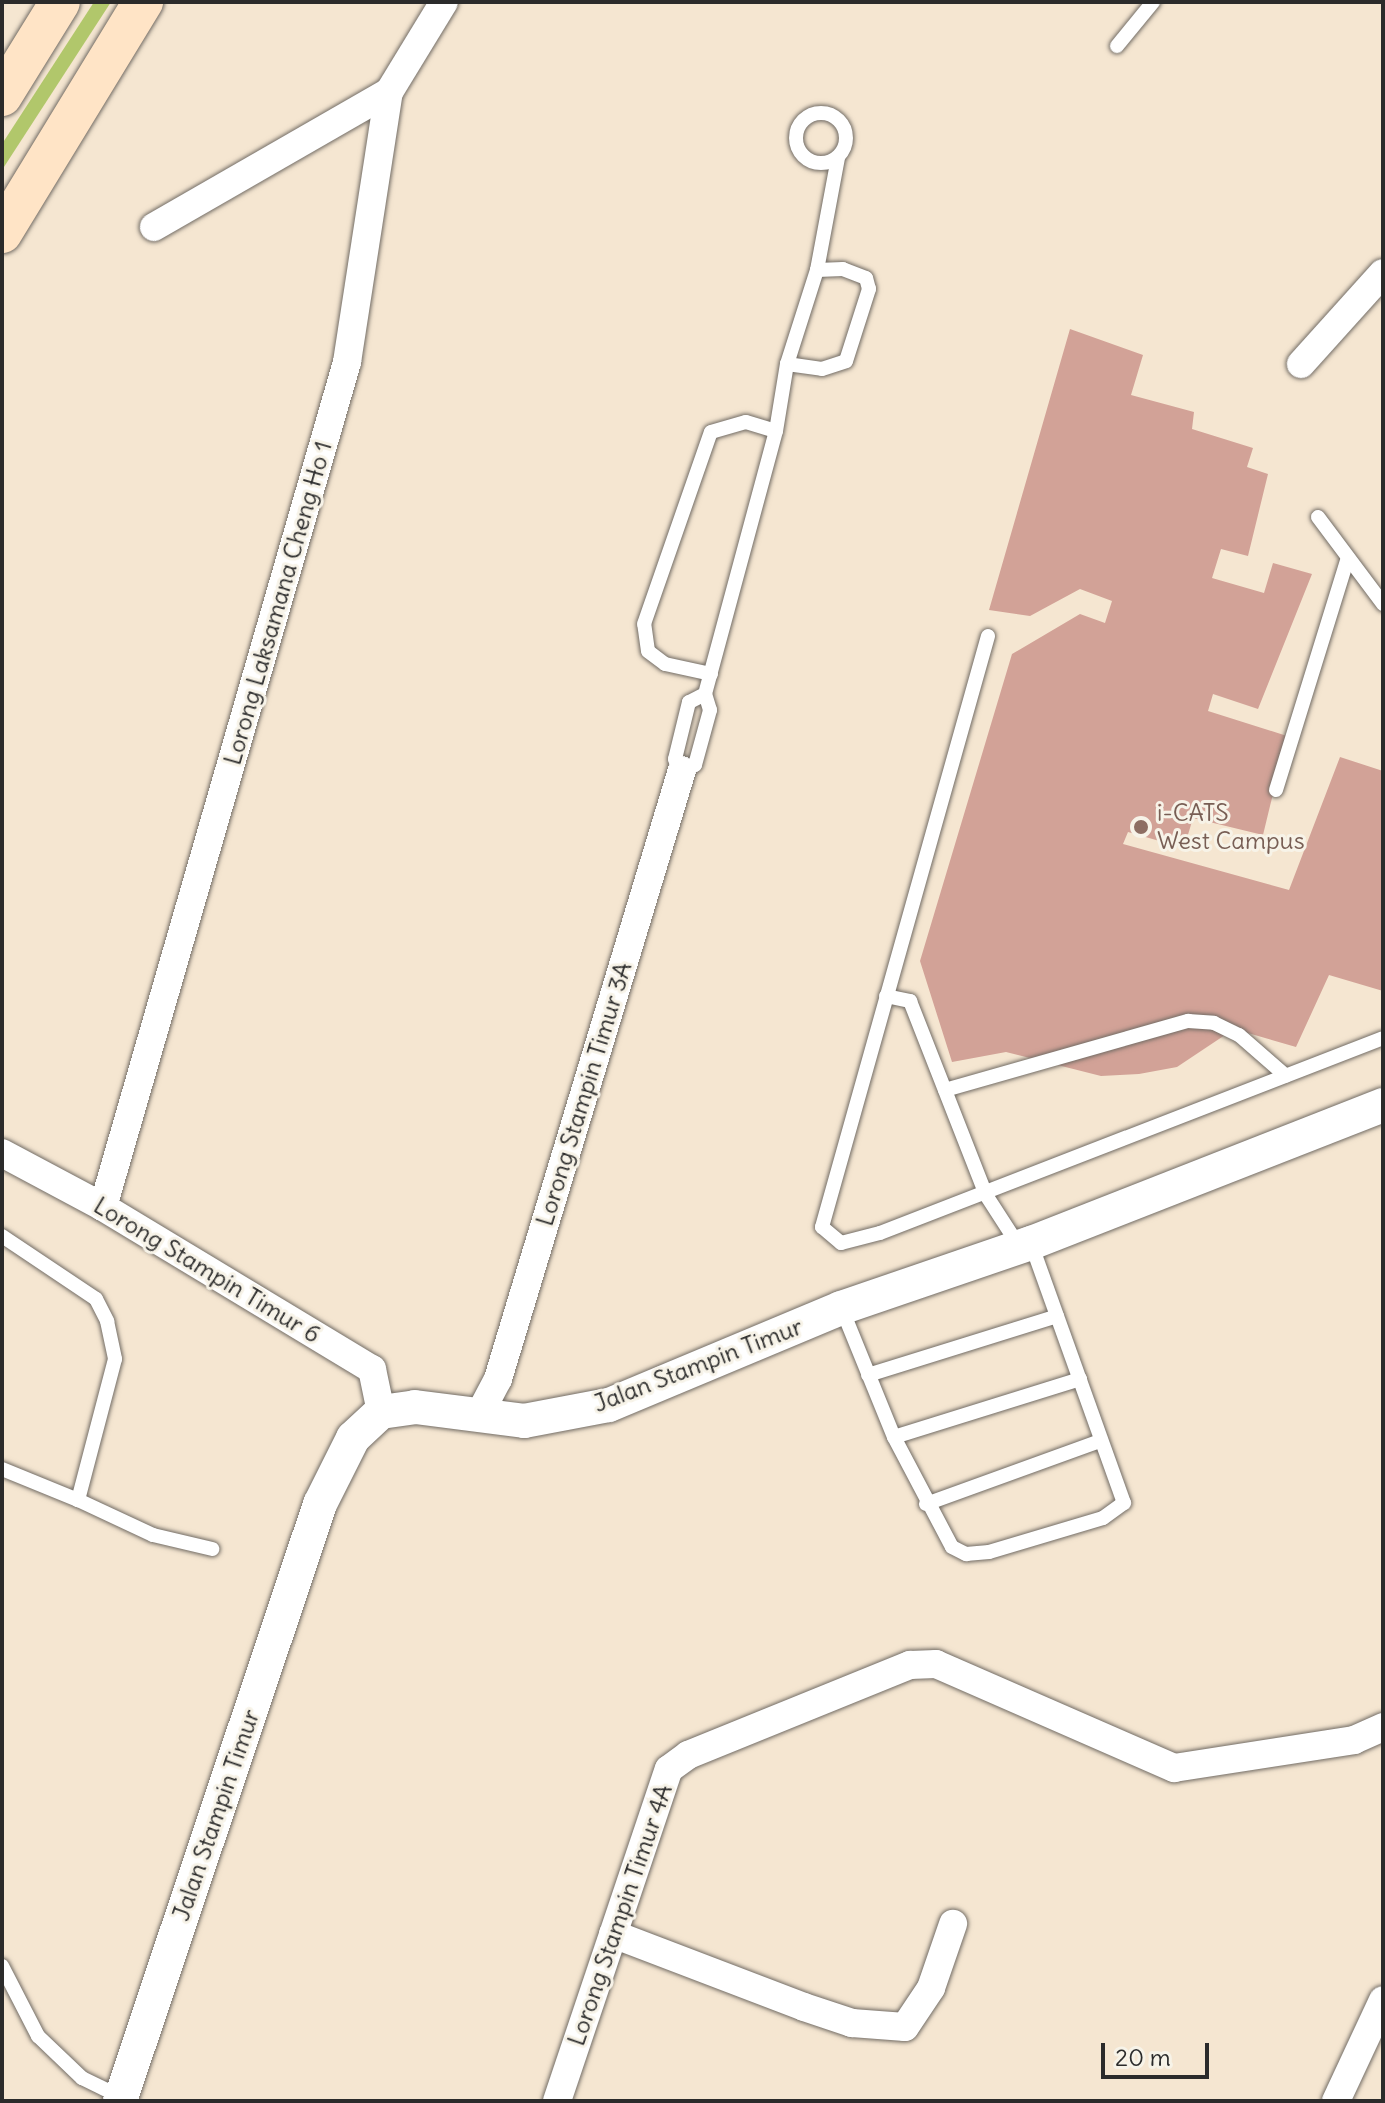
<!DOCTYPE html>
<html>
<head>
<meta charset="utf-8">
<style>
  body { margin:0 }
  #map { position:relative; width:1385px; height:2103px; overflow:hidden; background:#f5e6d1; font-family:Delius,sans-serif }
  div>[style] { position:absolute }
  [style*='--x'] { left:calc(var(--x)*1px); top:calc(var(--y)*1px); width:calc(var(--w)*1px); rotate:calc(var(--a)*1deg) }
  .green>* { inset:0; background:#b1c76b }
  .building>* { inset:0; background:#d2a297 }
  .roads { filter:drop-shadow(0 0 2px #726c65) drop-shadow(0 0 2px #726c65) }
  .service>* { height:14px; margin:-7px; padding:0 7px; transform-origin:7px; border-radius:7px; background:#fff }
  .service>.ring { margin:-7px; padding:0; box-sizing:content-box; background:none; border:14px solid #fff; border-radius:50% }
  .minor>* { height:28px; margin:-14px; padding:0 14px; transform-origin:14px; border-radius:14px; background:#fff }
  .tertiary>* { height:34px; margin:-17px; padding:0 17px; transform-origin:17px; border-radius:17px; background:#fff }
  .secondary>* { height:40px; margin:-20px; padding:0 20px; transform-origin:20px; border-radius:20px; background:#ffe4c6 }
  .dots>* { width:22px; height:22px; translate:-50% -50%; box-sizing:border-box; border:4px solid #f7f3e8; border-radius:50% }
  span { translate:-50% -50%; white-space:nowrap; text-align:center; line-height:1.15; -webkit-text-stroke:6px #f7f3e8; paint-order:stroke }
  .street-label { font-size:24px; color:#2b2b2b }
  .education-label { font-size:24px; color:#785e54 }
  .left { translate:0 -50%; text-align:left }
  .frame { position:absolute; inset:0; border:4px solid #2b2b2b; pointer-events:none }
  .scale { position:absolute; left:1101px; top:2043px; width:108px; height:36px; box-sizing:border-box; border:4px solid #2b2b2b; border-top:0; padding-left:10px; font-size:24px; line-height:28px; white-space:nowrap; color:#2b2b2b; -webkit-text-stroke:6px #f7f3e8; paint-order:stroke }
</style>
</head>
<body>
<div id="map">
  <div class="green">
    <i style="clip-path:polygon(94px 2px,111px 2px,2px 170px,2px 144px)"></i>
  </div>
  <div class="building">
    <i style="clip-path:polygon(1070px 329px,1143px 355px,1131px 395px,1194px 412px,1192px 429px,1253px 448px,1247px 467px,1268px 474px,1248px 556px,1221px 549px,1212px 578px,1264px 593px,1273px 563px,1312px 574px,1258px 709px,1213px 694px,1208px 711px,1287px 736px,1263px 835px,1193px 818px,1184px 848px,1128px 832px,1123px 844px,1289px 890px,1340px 757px,1383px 771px,1383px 991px,1329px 975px,1296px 1047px,1234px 1029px,1177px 1067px,1139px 1074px,1101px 1076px,1006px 1052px,952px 1062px,920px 961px,1012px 654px,1080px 614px,1105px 623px,1112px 601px,1080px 589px,1030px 616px,989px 610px)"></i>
  </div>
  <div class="roads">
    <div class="service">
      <i style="--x:1117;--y:46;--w:57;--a:-50.7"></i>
      <i class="ring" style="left:796px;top:113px;width:36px;height:36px"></i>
      <i style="--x:787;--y:364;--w:35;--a:8"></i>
      <i style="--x:822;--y:369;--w:25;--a:-18"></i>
      <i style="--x:846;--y:361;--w:76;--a:-72.3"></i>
      <i style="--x:869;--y:289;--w:11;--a:-105"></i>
      <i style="--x:866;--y:278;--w:25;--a:-159"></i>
      <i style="--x:843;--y:269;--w:26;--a:178"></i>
      <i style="--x:1318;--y:517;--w:109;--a:53.2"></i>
      <i style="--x:988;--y:636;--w:614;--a:105.69"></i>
      <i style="--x:822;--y:1227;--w:25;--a:40"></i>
      <i style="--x:841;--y:1243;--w:40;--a:-14.4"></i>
      <i style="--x:880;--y:1233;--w:539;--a:-21.19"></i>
      <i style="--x:711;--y:674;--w:47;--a:-167.7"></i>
      <i style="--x:665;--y:664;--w:21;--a:-143"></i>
      <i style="--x:648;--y:651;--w:27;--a:-98"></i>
      <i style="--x:644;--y:624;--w:203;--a:-70.8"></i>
      <i style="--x:711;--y:432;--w:36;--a:-16"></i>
      <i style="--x:746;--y:422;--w:31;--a:17"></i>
      <i style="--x:705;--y:694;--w:18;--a:153"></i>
      <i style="--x:689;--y:702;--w:59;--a:103.8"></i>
      <i style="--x:675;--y:759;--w:13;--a:58"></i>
      <i style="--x:682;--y:770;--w:14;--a:-21"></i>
      <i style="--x:695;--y:765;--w:57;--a:-74.7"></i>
      <i style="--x:710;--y:710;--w:17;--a:-107"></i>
      <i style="--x:705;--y:694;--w:272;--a:-74.9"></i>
      <i style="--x:776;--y:431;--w:68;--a:-80.7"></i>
      <i style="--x:787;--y:364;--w:99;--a:-72.3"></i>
      <i style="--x:817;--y:270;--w:114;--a:-79.4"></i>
      <i style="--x:1276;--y:790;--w:243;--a:-72.8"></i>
      <i style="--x:886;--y:996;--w:25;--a:12"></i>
      <i style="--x:910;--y:1001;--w:208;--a:68.6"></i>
      <i style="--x:986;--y:1195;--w:61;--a:57.1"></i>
      <i style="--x:945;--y:1090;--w:253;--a:-15.9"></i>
      <i style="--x:1188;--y:1021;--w:26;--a:4"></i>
      <i style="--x:1214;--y:1023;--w:28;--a:26"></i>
      <i style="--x:1239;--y:1035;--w:62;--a:41.1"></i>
      <i style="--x:2;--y:1236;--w:113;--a:33.8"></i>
      <i style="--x:96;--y:1299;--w:25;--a:63"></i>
      <i style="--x:107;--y:1321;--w:39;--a:78"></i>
      <i style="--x:115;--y:1359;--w:146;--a:104.7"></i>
      <i style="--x:78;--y:1500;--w:83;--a:25"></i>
      <i style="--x:153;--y:1535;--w:61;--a:13.3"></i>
      <i style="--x:842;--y:1309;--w:138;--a:67.9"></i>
      <i style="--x:894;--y:1437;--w:124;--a:62.2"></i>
      <i style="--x:952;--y:1547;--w:16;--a:27"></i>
      <i style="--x:966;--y:1554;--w:23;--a:-5"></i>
      <i style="--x:989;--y:1552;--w:119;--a:-16.6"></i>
      <i style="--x:1103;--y:1518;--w:26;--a:-36"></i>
      <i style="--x:1124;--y:1503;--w:276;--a:-109.7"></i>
      <i style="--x:868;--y:1375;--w:198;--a:-17.3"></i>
      <i style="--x:894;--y:1437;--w:195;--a:-17.3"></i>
      <i style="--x:2;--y:1469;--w:82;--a:22.2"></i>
      <i style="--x:926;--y:1504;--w:185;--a:-19.9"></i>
      <i style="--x:2;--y:1966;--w:79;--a:62.8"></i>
      <i style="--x:38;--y:2036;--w:61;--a:43.7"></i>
      <i style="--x:82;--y:2078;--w:43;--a:26"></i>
    </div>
    <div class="minor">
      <i style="--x:154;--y:227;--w:271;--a:-29.9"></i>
      <i style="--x:1301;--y:364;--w:122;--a:-48"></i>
      <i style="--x:2;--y:1153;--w:115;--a:28.1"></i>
      <i style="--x:103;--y:1207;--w:314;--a:31.1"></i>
      <i style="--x:372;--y:1369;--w:44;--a:78.2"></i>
      <i style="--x:103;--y:1207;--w:880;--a:-73.89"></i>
      <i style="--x:347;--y:362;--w:273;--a:-81.2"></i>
      <i style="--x:389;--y:92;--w:105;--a:-58.6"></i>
      <i style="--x:479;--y:1415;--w:41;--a:-62.2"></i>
      <i style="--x:498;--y:1379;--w:636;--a:-73.19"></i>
      <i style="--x:613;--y:1934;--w:204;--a:20.9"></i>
      <i style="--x:804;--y:2007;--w:51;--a:18.4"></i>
      <i style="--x:852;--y:2023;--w:53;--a:4.3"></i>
      <i style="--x:905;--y:2027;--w:47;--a:-56.3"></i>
      <i style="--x:931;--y:1988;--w:68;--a:-71"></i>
      <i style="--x:557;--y:2101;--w:350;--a:-71.4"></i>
      <i style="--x:669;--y:1769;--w:24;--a:-36"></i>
      <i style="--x:688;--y:1755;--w:240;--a:-22.1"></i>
      <i style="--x:910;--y:1665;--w:26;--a:-2"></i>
      <i style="--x:936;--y:1664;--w:260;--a:23.6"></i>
      <i style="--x:1174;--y:1768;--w:182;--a:-8.8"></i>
      <i style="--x:1354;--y:1740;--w:32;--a:-24"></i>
      <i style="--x:1336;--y:2101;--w:111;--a:-65"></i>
    </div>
    <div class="tertiary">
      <i style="--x:120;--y:2101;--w:630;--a:-71.48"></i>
      <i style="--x:320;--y:1504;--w:74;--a:-63.4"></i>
      <i style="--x:353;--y:1438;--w:38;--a:-43"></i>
      <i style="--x:381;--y:1412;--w:34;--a:-8"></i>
      <i style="--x:415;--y:1407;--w:110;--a:7.3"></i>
      <i style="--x:524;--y:1421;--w:86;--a:-10.7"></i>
      <i style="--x:609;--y:1405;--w:251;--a:-22.7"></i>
      <i style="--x:841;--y:1308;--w:201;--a:-18.9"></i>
      <i style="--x:1031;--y:1243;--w:378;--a:-21.4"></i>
    </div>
    <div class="secondary">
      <i style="--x:2;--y:96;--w:110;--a:-58.3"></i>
      <i style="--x:2;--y:233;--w:271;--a:-58.6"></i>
    </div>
  </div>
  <div class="dots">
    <i style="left:1141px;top:827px;background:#8d6e63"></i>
  </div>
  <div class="street-label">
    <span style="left:278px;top:603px;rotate:-74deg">Lorong Laksamana Cheng Ho 1</span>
    <span style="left:584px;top:1094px;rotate:-73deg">Lorong Stampin Timur 3A</span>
    <span style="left:207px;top:1270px;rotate:31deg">Lorong Stampin Timur 6</span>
    <span style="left:698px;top:1365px;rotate:-21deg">Jalan Stampin Timur</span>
    <span style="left:216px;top:1815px;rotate:-71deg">Jalan Stampin Timur</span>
    <span style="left:620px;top:1915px;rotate:-71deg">Lorong Stampin Timur 4A</span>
  </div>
  <div class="education-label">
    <span class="left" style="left:1157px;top:827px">i-CATS<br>West Campus</span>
  </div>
  <div class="frame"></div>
  <div class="scale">20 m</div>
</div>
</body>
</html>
